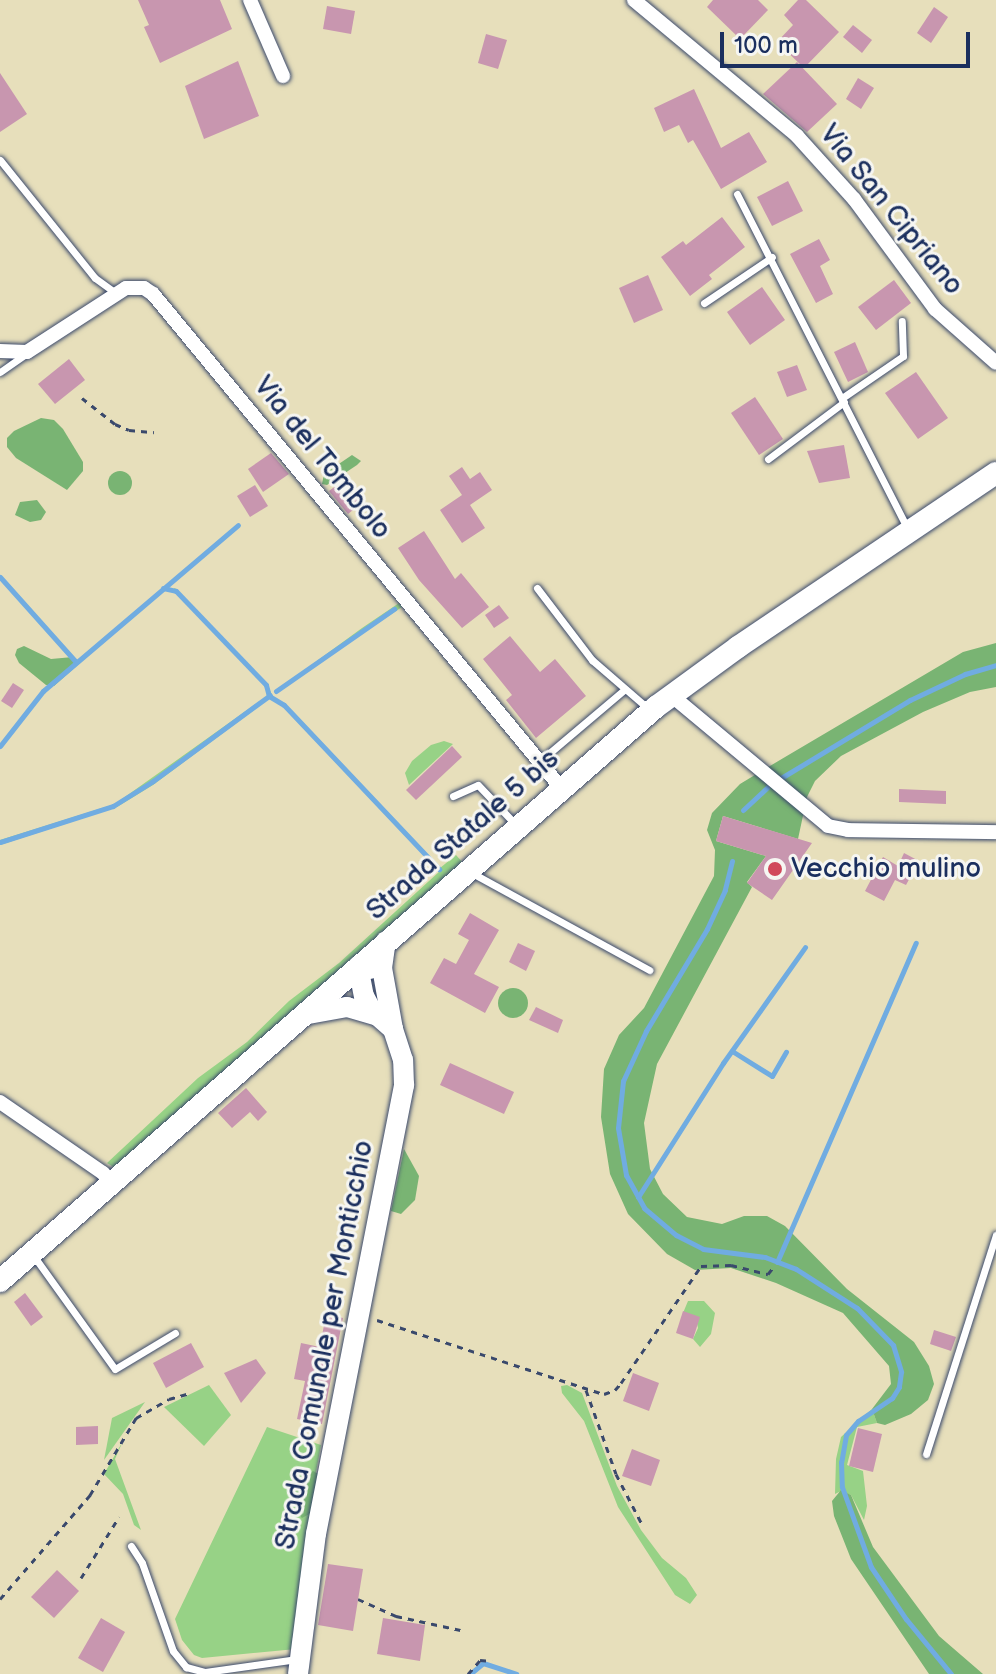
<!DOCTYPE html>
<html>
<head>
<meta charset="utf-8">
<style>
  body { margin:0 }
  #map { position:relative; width:996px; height:1674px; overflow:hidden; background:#e7dfbb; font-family:"Balsamiq Sans",sans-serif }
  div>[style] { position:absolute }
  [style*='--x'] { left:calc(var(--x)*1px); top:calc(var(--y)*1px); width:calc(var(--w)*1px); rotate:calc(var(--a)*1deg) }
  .green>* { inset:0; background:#97d286 }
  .forest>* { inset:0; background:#79b473 }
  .round { border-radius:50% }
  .stream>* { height:5px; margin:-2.5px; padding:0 2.5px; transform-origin:2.5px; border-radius:2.5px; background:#70ace1 }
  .building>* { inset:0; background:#c896af }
  .path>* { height:3px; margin-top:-1.5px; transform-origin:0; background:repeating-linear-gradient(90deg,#3a496c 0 6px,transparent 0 12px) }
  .roads { filter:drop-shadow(0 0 2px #3a496c) drop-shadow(0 0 2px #3a496c) }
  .lane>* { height:7px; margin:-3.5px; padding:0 3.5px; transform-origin:3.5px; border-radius:3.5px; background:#fff }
  .street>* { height:14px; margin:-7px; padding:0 7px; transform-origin:7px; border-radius:7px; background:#fff }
  .secondary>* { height:20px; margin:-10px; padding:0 10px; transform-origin:10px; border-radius:10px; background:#fff }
  .primary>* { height:22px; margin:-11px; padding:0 11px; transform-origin:11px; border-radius:11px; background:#fff }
  .dots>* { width:22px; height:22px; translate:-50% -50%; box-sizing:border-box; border:4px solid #f6f6f2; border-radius:50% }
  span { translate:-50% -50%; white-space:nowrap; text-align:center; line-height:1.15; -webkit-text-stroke:6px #f6f6f2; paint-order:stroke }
  .street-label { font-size:28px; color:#1b2f5e }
  .poi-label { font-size:28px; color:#1b2f5e }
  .left { translate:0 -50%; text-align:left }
  .scale { position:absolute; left:720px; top:32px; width:250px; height:36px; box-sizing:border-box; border:4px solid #1b2f5e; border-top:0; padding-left:10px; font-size:24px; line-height:28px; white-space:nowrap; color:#1b2f5e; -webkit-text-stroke:6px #f6f6f2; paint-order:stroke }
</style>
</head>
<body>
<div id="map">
  <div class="green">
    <i style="clip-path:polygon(175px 588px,267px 684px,274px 699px,284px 704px,440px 868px,456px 855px,463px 863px,115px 1168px,107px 1163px,198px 1078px,247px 1042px,289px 1001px,339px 963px,440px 871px,284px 706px,270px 698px,153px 785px,117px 807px,0 845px,0 840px,115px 804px,267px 696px,265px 685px,176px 592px,170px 591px)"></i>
    <i style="clip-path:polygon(399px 603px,402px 607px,276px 691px,362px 628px)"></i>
    <i style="clip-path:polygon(444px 741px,453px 744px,409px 785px,405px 773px,412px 761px,431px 745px)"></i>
    <i style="clip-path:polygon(688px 1301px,704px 1301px,715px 1313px,711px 1334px,700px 1347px,693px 1339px,698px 1328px,696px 1319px,683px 1313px)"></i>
    <i style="clip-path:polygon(209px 1385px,231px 1415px,204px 1446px,164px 1407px)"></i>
    <i style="clip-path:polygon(567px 1385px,582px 1393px,617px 1486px,641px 1530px,662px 1558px,686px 1578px,697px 1595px,690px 1604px,675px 1595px,618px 1507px,584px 1421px,562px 1393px,561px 1386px)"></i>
    <i style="clip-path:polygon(145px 1402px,104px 1460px,112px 1418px)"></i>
    <i style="clip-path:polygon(872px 1409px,877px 1423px,857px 1427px,847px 1465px,863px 1471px,867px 1506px,864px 1520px,851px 1495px,841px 1491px,835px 1494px,836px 1459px,841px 1437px)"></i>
    <i style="clip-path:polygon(267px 1427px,321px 1445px,316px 1472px,301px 1481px,295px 1494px,313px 1512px,296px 1649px,202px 1658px,194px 1655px,182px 1640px,175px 1619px)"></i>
    <i style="clip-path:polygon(123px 1441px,115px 1459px,141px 1530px,134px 1525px,123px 1494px,104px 1474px)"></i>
  </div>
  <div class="forest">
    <i style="clip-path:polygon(41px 418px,54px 420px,63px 429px,83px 462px,83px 471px,67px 490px,16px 458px,7px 447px,7px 438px,14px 431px)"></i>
    <i style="clip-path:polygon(352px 455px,361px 461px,357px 465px,327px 485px,322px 484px,324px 474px)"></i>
    <i class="round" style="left:108px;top:471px;width:24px;height:24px"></i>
    <i style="clip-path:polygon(37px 500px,46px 512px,41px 520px,30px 522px,15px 515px,20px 502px)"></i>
    <i style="clip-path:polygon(996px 643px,996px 687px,970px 692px,923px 712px,841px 756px,815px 781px,807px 797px,798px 839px,723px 816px,716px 841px,766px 856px,747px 882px,752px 887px,657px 1064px,644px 1123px,650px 1169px,663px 1194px,687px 1217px,722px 1224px,744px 1216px,767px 1216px,785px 1226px,847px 1289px,914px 1342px,929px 1366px,934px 1384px,928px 1400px,911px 1414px,885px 1425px,877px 1423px,872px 1409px,891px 1384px,889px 1366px,843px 1313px,776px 1283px,731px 1268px,695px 1270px,667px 1254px,628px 1214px,610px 1174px,601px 1117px,604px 1069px,619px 1035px,644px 1008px,714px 876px,715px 850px,707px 830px,712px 813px,740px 784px,780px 760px,963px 652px)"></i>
    <i style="clip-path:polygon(24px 646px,51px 659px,73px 657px,81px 662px,54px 686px,46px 685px,19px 663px,15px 655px,17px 649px)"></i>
    <i class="round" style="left:498px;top:988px;width:30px;height:30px"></i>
    <i style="clip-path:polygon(404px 1149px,419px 1176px,415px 1200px,401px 1214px,391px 1211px)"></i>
    <i style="clip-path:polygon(313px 1471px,321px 1475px,313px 1512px,302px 1518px,296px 1511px,295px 1494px,301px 1481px)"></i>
    <i style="clip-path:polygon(841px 1490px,851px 1495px,873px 1547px,939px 1636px,983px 1674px,929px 1674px,851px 1559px,834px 1516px,832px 1501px)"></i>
  </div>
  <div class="stream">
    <i style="--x:0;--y:577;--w:114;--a:48.2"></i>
    <i style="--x:163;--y:588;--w:13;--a:13"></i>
    <i style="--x:176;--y:591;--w:130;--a:46.2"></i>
    <i style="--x:266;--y:685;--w:11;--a:75"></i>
    <i style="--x:269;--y:696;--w:17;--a:31"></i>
    <i style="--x:284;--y:705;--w:226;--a:46.6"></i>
    <i style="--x:276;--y:691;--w:144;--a:-34.8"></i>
    <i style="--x:0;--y:746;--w:70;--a:-52"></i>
    <i style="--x:43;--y:691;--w:256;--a:-40.4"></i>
    <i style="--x:781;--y:778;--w:151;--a:-31.2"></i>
    <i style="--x:910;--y:700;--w:61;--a:-25.3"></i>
    <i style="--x:965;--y:674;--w:32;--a:-16"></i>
    <i style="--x:743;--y:810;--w:33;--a:-43"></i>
    <i style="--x:0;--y:842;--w:119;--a:-17.7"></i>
    <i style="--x:113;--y:806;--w:47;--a:-32"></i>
    <i style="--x:153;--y:781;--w:145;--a:-36.3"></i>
    <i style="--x:732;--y:861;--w:30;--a:104"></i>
    <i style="--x:725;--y:890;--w:43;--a:114.8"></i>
    <i style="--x:707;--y:929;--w:119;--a:120.9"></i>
    <i style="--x:646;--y:1031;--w:55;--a:114.7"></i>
    <i style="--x:623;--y:1081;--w:47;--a:96.1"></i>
    <i style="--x:618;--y:1128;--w:48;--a:80.3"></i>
    <i style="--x:626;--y:1175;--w:38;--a:61"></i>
    <i style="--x:644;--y:1208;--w:42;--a:40.2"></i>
    <i style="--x:676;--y:1235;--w:30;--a:27"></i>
    <i style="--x:703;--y:1249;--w:63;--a:7.4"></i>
    <i style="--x:765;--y:1257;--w:33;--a:21"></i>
    <i style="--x:796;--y:1269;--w:72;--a:32.6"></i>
    <i style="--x:857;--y:1308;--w:52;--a:45.8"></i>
    <i style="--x:893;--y:1345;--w:28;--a:73"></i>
    <i style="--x:901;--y:1372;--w:15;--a:98"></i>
    <i style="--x:899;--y:1387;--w:13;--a:122"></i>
    <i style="--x:892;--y:1398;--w:41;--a:145.9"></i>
    <i style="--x:858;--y:1421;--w:18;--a:131"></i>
    <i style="--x:846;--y:1435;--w:27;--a:100"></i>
    <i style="--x:841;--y:1462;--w:25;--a:88"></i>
    <i style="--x:842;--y:1487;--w:85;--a:70.1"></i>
    <i style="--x:871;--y:1567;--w:63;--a:56.1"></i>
    <i style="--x:906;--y:1619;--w:71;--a:50.7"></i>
    <i style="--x:732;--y:1051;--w:47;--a:32"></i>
    <i style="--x:772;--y:1076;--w:28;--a:-60"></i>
    <i style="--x:638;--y:1197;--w:159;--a:-57.6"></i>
    <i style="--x:723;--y:1063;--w:142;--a:-54.7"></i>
    <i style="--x:777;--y:1262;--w:348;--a:-66.5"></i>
    <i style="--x:470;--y:1674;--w:17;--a:-40"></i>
    <i style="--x:483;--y:1663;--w:35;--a:18"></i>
  </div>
  <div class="building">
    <i style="clip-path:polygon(138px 0,220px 0,232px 29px,160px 63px,144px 27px,149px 25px)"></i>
    <i style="clip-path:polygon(713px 0,758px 0,768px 10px,740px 39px,707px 7px)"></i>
    <i style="clip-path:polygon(798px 0,806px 0,839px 32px,804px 68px,777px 42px,793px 25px,784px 15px)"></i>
    <i style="clip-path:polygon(327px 6px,355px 11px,351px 34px,323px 29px)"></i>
    <i style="clip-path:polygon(934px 7px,948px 17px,931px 43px,917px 33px)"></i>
    <i style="clip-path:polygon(853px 25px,872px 40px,862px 53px,843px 37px)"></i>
    <i style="clip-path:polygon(486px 34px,507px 40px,498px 69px,478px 63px)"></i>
    <i style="clip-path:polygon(238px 61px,259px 116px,204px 139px,185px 86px)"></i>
    <i style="clip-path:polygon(797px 62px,837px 104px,807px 132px,763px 94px)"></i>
    <i style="clip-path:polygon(0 73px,27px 114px,0 132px)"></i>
    <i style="clip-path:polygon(858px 78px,874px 88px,861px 109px,846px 99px)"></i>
    <i style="clip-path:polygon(694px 89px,721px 148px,749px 132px,767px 162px,721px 189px,693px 140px,688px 143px,679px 125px,664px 132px,654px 108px)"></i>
    <i style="clip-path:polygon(788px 181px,803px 211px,772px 226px,757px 197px)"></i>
    <i style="clip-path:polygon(722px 217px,745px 247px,709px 275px,712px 279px,690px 296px,661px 257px,683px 241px,686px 245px)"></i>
    <i style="clip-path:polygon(819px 239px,830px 260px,820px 266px,833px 294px,816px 303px,790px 254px)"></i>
    <i style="clip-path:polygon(648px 275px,663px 310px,634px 323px,619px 288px)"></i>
    <i style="clip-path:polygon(894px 280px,911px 303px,876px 330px,858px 307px)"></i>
    <i style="clip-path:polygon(762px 287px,785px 320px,750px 345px,727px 312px)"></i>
    <i style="clip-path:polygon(855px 342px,868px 372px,848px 382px,834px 352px)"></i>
    <i style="clip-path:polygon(69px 359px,85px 380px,55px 404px,38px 384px)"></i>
    <i style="clip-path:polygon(797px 365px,807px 390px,787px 397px,777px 372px)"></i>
    <i style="clip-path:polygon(916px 372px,948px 418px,918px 439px,885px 393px)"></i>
    <i style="clip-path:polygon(755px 397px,783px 439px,759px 455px,731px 413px)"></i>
    <i style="clip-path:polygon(844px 445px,850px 478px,819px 483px,807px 451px)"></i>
    <i style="clip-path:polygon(271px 453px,289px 474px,263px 492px,248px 469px)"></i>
    <i style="clip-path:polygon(462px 467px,470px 479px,480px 472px,492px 490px,470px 505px,485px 528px,462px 543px,440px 510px,462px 495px,449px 476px)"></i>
    <i style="clip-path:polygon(346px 478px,364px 501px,348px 514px,329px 491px)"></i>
    <i style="clip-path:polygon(255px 485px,268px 506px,250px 517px,237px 496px)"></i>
    <i style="clip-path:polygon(424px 531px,455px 579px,461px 573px,489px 607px,462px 628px,419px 580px,398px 548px)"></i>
    <i style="clip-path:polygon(499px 605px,509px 618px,494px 628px,485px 615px)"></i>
    <i style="clip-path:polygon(510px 636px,540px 672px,555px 659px,586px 696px,536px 738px,506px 700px,512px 695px,483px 659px)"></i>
    <i style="clip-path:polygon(13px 683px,24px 690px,12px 708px,1px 701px)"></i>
    <i style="clip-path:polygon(452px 746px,462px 757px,416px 800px,406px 790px)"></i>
    <i style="clip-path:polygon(899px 789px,946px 791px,946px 804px,899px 802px)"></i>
    <i style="clip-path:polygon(723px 816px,812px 843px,772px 900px,747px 883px,766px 856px,716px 841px)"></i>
    <i style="clip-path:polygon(904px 853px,919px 861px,906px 885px,895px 880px,884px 901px,865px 891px,883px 857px,898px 866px)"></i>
    <i style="clip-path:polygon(470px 913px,499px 930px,474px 974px,499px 987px,485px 1013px,430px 983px,444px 958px,456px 964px,469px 940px,458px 934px)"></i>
    <i style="clip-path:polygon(518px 943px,535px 951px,526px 971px,509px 962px)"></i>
    <i style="clip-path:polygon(536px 1007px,563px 1020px,558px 1033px,529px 1020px)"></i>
    <i style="clip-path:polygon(450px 1063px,514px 1092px,504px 1114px,440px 1085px)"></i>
    <i style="clip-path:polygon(246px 1088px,267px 1112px,258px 1121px,250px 1112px,232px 1128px,218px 1113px)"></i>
    <i style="clip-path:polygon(25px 1293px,43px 1317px,31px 1326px,14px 1302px)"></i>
    <i style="clip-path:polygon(683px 1311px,700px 1317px,693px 1339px,676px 1333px)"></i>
    <i style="clip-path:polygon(326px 1314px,343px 1318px,322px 1424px,297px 1419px,305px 1381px,294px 1379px,301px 1343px,320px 1347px)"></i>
    <i style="clip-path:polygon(934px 1330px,956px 1337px,951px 1351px,930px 1344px)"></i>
    <i style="clip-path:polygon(191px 1343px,204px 1367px,166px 1388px,153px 1363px)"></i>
    <i style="clip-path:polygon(256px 1359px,266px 1373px,241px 1403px,224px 1373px)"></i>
    <i style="clip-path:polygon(633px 1373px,659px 1383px,649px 1411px,623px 1401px)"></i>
    <i style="clip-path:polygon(98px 1426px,98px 1444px,76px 1445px,76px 1427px)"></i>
    <i style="clip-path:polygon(858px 1428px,882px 1434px,873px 1472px,849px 1466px)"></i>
    <i style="clip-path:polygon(632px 1449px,660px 1460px,651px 1486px,622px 1476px)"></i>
    <i style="clip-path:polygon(328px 1564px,363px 1569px,353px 1631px,318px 1625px)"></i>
    <i style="clip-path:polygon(57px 1570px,79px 1591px,54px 1618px,31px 1597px)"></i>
    <i style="clip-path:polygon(101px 1618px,125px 1632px,103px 1672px,78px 1658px)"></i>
    <i style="clip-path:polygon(383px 1618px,425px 1625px,420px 1661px,377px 1654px)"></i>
  </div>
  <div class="path">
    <i style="--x:82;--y:398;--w:42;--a:38.2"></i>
    <i style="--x:115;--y:424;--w:15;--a:23"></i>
    <i style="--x:129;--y:430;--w:25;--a:5"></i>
    <i style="--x:377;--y:1320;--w:239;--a:18.1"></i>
    <i style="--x:604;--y:1394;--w:12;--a:-20"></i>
    <i style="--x:615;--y:1390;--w:9;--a:-49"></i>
    <i style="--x:621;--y:1383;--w:142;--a:-55.6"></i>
    <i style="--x:701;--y:1266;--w:30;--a:-2"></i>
    <i style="--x:731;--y:1265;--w:38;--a:14"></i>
    <i style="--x:768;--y:1274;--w:11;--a:-52"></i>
    <i style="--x:586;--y:1390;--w:89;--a:70.3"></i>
    <i style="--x:616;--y:1474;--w:59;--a:62.6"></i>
    <i style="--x:81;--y:1578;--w:72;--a:-58.1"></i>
    <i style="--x:0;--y:1599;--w:138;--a:-49.1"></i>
    <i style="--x:90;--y:1495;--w:90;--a:-59.1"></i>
    <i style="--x:136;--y:1418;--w:38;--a:-30"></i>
    <i style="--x:169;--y:1399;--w:22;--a:-16"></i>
    <i style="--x:358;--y:1599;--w:42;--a:24.1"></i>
    <i style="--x:396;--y:1616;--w:66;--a:12.2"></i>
    <i style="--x:468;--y:1674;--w:18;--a:-49"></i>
    <i style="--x:480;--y:1660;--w:12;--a:5"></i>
  </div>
  <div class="roads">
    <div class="lane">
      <i style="--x:0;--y:160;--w:151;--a:51.2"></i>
      <i style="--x:95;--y:278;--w:26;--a:36"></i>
      <i style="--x:737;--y:194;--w:377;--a:63"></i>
      <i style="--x:704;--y:303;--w:82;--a:-34.1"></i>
      <i style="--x:0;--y:372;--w:32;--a:-35"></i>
      <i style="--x:842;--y:398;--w:74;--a:-34.5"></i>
      <i style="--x:903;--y:356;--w:35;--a:-92"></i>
      <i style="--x:768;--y:459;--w:95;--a:-36.9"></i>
      <i style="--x:537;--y:588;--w:91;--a:52.6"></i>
      <i style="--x:592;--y:660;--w:77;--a:40.8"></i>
      <i style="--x:547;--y:755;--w:102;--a:-40.2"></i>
      <i style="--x:453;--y:796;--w:27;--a:-24"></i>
      <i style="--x:478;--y:785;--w:57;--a:46.4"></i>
      <i style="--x:474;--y:874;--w:200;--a:28.7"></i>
      <i style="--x:33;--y:1255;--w:140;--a:54.3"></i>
      <i style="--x:115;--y:1369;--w:70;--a:-31"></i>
      <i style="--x:926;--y:1454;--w:230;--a:-72.3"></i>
      <i style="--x:131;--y:1546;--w:20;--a:57"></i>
      <i style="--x:142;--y:1563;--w:93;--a:70.6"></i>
      <i style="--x:173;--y:1651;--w:21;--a:51"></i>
      <i style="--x:186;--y:1667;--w:20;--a:15"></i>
      <i style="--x:205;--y:1672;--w:93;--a:-8"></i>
    </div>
    <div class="street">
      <i style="--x:250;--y:0;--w:83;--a:66.5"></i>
      <i style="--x:634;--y:0;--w:212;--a:39.8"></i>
      <i style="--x:797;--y:136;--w:85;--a:47.9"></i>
      <i style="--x:854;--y:199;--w:137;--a:53.6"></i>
      <i style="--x:935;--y:309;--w:81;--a:41.5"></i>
      <i style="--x:0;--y:351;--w:27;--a:2"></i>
      <i style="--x:27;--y:352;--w:118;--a:-32.9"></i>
      <i style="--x:126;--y:288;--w:18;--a:0"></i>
      <i style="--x:144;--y:288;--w:11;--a:34"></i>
      <i style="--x:153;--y:294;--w:642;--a:50.43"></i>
      <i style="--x:671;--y:695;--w:204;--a:39.8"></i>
      <i style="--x:828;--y:826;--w:20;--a:11"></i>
      <i style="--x:848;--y:830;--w:148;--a:0.8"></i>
      <i style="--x:0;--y:1102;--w:125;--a:34.6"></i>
      <i style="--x:103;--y:1173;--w:15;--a:48"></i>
    </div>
    <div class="secondary">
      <i style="--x:370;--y:969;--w:12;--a:-166"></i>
      <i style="--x:358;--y:966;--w:31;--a:79"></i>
      <i style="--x:364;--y:996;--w:17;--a:62"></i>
      <i style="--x:372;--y:1011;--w:28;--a:41"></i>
      <i style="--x:303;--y:1015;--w:45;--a:-10.3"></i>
      <i style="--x:347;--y:1007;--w:32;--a:16"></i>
      <i style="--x:298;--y:1674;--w:141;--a:-82.7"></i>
      <i style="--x:316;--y:1534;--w:458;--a:-78.9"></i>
      <i style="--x:404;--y:1085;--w:25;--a:-92"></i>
      <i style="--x:403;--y:1060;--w:33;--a:-108"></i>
      <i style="--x:393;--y:1029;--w:62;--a:-100.2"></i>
      <i style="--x:382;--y:968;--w:27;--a:-82"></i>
    </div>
    <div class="primary">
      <i style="--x:0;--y:1281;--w:872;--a:-41.19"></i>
      <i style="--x:656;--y:707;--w:102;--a:-36.2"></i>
      <i style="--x:738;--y:647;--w:311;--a:-34"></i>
    </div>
  </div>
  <div class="dots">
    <i style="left:775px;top:869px;background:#d1495b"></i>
  </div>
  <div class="street-label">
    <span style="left:891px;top:210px;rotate:51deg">Via San Cipriano</span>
    <span style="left:322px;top:458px;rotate:51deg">Via del Tombolo</span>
    <span style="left:463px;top:835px;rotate:-41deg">Strada Statale 5 bis</span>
    <span style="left:325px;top:1345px;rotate:-79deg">Strada Comunale per Monticchio</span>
  </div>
  <div class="poi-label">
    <span class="left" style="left:791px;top:869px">Vecchio mulino</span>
  </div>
  <div class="scale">100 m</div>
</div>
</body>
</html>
